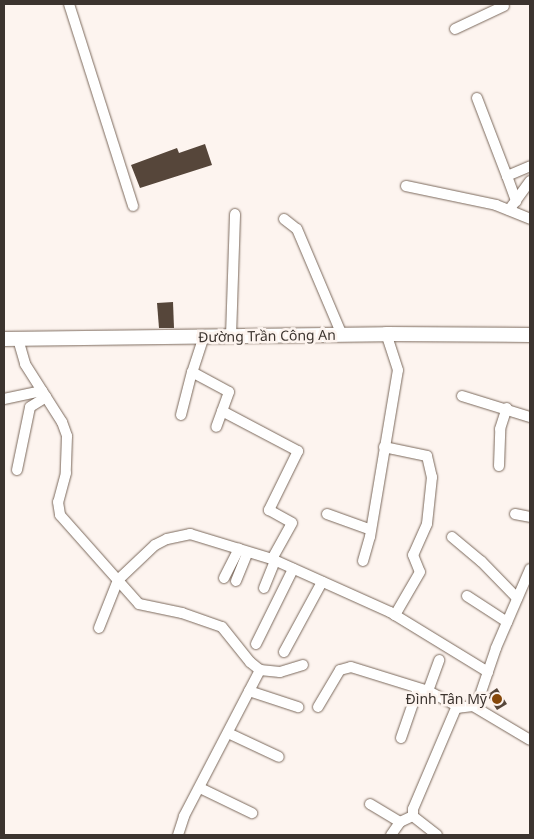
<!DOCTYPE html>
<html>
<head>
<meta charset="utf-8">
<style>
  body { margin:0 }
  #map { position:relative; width:534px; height:839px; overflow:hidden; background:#fdf4ef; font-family:"Noto Sans",sans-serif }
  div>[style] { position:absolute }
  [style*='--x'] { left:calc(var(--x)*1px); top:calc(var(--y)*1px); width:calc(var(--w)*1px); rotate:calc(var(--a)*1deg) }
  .building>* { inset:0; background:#56463a }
  .roads { filter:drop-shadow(0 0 1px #7b695c) drop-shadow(0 0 1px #7b695c) }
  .minor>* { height:10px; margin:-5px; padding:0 5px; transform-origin:5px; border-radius:5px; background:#fff }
  .major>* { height:14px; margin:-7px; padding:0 7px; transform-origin:7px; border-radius:7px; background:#fff }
  .dots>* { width:14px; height:14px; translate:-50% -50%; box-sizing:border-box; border:2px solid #fdf4ef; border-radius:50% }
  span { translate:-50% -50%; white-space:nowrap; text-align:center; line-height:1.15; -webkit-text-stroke:5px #fdf4ef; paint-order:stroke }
  .street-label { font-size:14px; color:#3c342f }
  .poi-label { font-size:14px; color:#3c342f }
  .right { translate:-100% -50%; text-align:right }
  .frame { position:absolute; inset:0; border:5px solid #3c342f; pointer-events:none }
</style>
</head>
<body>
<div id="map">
  <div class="building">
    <i style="clip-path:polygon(205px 144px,212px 165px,140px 188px,131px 165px,177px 148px,179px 153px)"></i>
    <i style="clip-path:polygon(173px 302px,174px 328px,159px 328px,157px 303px)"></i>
    <i style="clip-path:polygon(497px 688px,507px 704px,497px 710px,487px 695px)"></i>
  </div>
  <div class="roads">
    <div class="minor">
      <i style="--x:69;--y:4;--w:212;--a:72.4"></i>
      <i style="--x:455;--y:29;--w:54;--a:-25.1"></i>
      <i style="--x:477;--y:98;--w:84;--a:69"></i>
      <i style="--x:507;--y:176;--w:25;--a:-23"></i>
      <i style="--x:507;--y:176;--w:27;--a:70"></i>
      <i style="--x:406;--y:186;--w:92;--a:11.9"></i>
      <i style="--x:496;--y:205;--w:37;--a:22"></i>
      <i style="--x:509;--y:210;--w:36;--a:-54"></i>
      <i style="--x:284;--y:219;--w:16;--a:38"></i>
      <i style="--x:297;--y:229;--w:115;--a:67"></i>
      <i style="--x:204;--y:336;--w:38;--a:108"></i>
      <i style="--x:192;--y:372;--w:42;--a:28.4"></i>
      <i style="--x:229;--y:392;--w:37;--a:110"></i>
      <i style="--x:231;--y:336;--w:122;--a:-88.1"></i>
      <i style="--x:18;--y:339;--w:26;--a:74"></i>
      <i style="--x:25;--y:364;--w:69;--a:57.5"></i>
      <i style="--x:62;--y:422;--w:15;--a:70"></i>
      <i style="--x:67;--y:436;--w:37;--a:92"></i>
      <i style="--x:66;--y:473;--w:30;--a:105"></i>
      <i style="--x:58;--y:502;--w:13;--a:81"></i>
      <i style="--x:60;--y:515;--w:119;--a:48.4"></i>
      <i style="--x:139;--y:604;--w:44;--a:11.8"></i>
      <i style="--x:182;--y:613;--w:42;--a:19.3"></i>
      <i style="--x:222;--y:627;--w:45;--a:51.3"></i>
      <i style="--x:250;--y:662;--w:13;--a:39"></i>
      <i style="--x:260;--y:670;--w:20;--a:6"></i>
      <i style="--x:280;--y:672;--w:24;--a:-17"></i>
      <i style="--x:462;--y:396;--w:71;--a:17.2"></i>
      <i style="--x:4;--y:399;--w:39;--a:-12"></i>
      <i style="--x:222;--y:411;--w:86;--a:27.8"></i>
      <i style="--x:298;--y:451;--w:66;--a:116.2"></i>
      <i style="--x:269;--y:510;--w:26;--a:29"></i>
      <i style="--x:292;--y:523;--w:41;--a:119.1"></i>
      <i style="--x:272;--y:559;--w:129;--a:24.2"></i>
      <i style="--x:390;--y:612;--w:115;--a:31.5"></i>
      <i style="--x:181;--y:415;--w:44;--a:-75.7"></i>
      <i style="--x:384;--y:447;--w:44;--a:11.8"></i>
      <i style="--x:427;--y:456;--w:22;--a:77"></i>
      <i style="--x:432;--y:477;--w:47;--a:96.1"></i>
      <i style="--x:427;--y:524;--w:34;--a:114"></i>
      <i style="--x:413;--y:555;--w:18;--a:68"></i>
      <i style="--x:420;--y:572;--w:50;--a:120.2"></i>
      <i style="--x:499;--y:466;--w:37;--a:-88"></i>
      <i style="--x:500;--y:429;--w:22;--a:-72"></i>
      <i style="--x:17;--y:470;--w:64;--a:-78.3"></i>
      <i style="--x:30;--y:407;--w:19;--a:-32"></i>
      <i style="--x:327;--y:514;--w:45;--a:19.7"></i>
      <i style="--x:515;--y:514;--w:15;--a:11"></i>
      <i style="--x:452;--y:537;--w:38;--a:40"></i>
      <i style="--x:481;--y:561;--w:52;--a:45.8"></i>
      <i style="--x:363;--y:561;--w:25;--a:-74"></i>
      <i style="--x:370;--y:537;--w:169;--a:-80.5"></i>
      <i style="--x:398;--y:370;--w:38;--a:-108"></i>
      <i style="--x:224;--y:578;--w:33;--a:-63"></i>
      <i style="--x:236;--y:581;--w:31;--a:-68"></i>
      <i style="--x:264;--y:588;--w:29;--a:-68"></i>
      <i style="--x:467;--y:596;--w:48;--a:33"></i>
      <i style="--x:99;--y:628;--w:52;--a:-68.4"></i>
      <i style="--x:118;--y:580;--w:51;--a:-43.4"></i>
      <i style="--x:155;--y:545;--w:13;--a:-27"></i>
      <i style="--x:167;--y:539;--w:24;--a:-12"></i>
      <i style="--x:190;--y:534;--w:86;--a:17"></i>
      <i style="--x:256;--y:644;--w:84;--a:-63.7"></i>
      <i style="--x:284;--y:652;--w:80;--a:-61.5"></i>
      <i style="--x:249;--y:691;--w:52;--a:18.1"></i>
      <i style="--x:428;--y:691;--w:33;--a:-70"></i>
      <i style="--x:473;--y:706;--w:66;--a:30.8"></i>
      <i style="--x:318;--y:707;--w:43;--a:-59.3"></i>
      <i style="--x:340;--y:670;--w:11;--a:-15"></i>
      <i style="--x:351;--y:667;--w:81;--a:17.3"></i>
      <i style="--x:428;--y:691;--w:36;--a:27"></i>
      <i style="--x:228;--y:733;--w:56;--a:25.2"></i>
      <i style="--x:401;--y:738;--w:52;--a:-70.9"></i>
      <i style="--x:200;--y:788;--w:58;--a:25.7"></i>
      <i style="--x:370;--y:804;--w:35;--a:31"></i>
      <i style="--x:400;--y:822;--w:14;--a:-25"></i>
      <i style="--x:178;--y:835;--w:20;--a:-72"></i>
      <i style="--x:184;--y:816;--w:165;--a:-62.5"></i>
      <i style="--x:391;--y:835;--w:16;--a:-55"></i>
      <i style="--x:437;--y:835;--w:31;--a:-142"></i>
      <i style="--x:413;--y:816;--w:7;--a:-90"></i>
      <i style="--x:413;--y:809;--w:110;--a:-66.9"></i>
      <i style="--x:456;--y:708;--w:17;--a:-7"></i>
      <i style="--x:473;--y:706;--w:7;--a:-45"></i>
      <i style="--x:478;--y:701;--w:56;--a:-71.2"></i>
      <i style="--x:496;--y:648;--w:86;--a:-66.7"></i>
    </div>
    <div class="major">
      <i style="--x:4;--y:339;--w:382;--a:-0.7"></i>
      <i style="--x:386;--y:334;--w:144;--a:0.4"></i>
    </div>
  </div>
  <div class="dots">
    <i style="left:497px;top:699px;background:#86480a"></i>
  </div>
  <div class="street-label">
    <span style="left:267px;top:336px;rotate:-1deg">Đường Trần Công An</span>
  </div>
  <div class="poi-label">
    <span class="right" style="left:487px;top:699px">Đình Tân Mỹ</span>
  </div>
  <div class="frame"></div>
</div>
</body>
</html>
